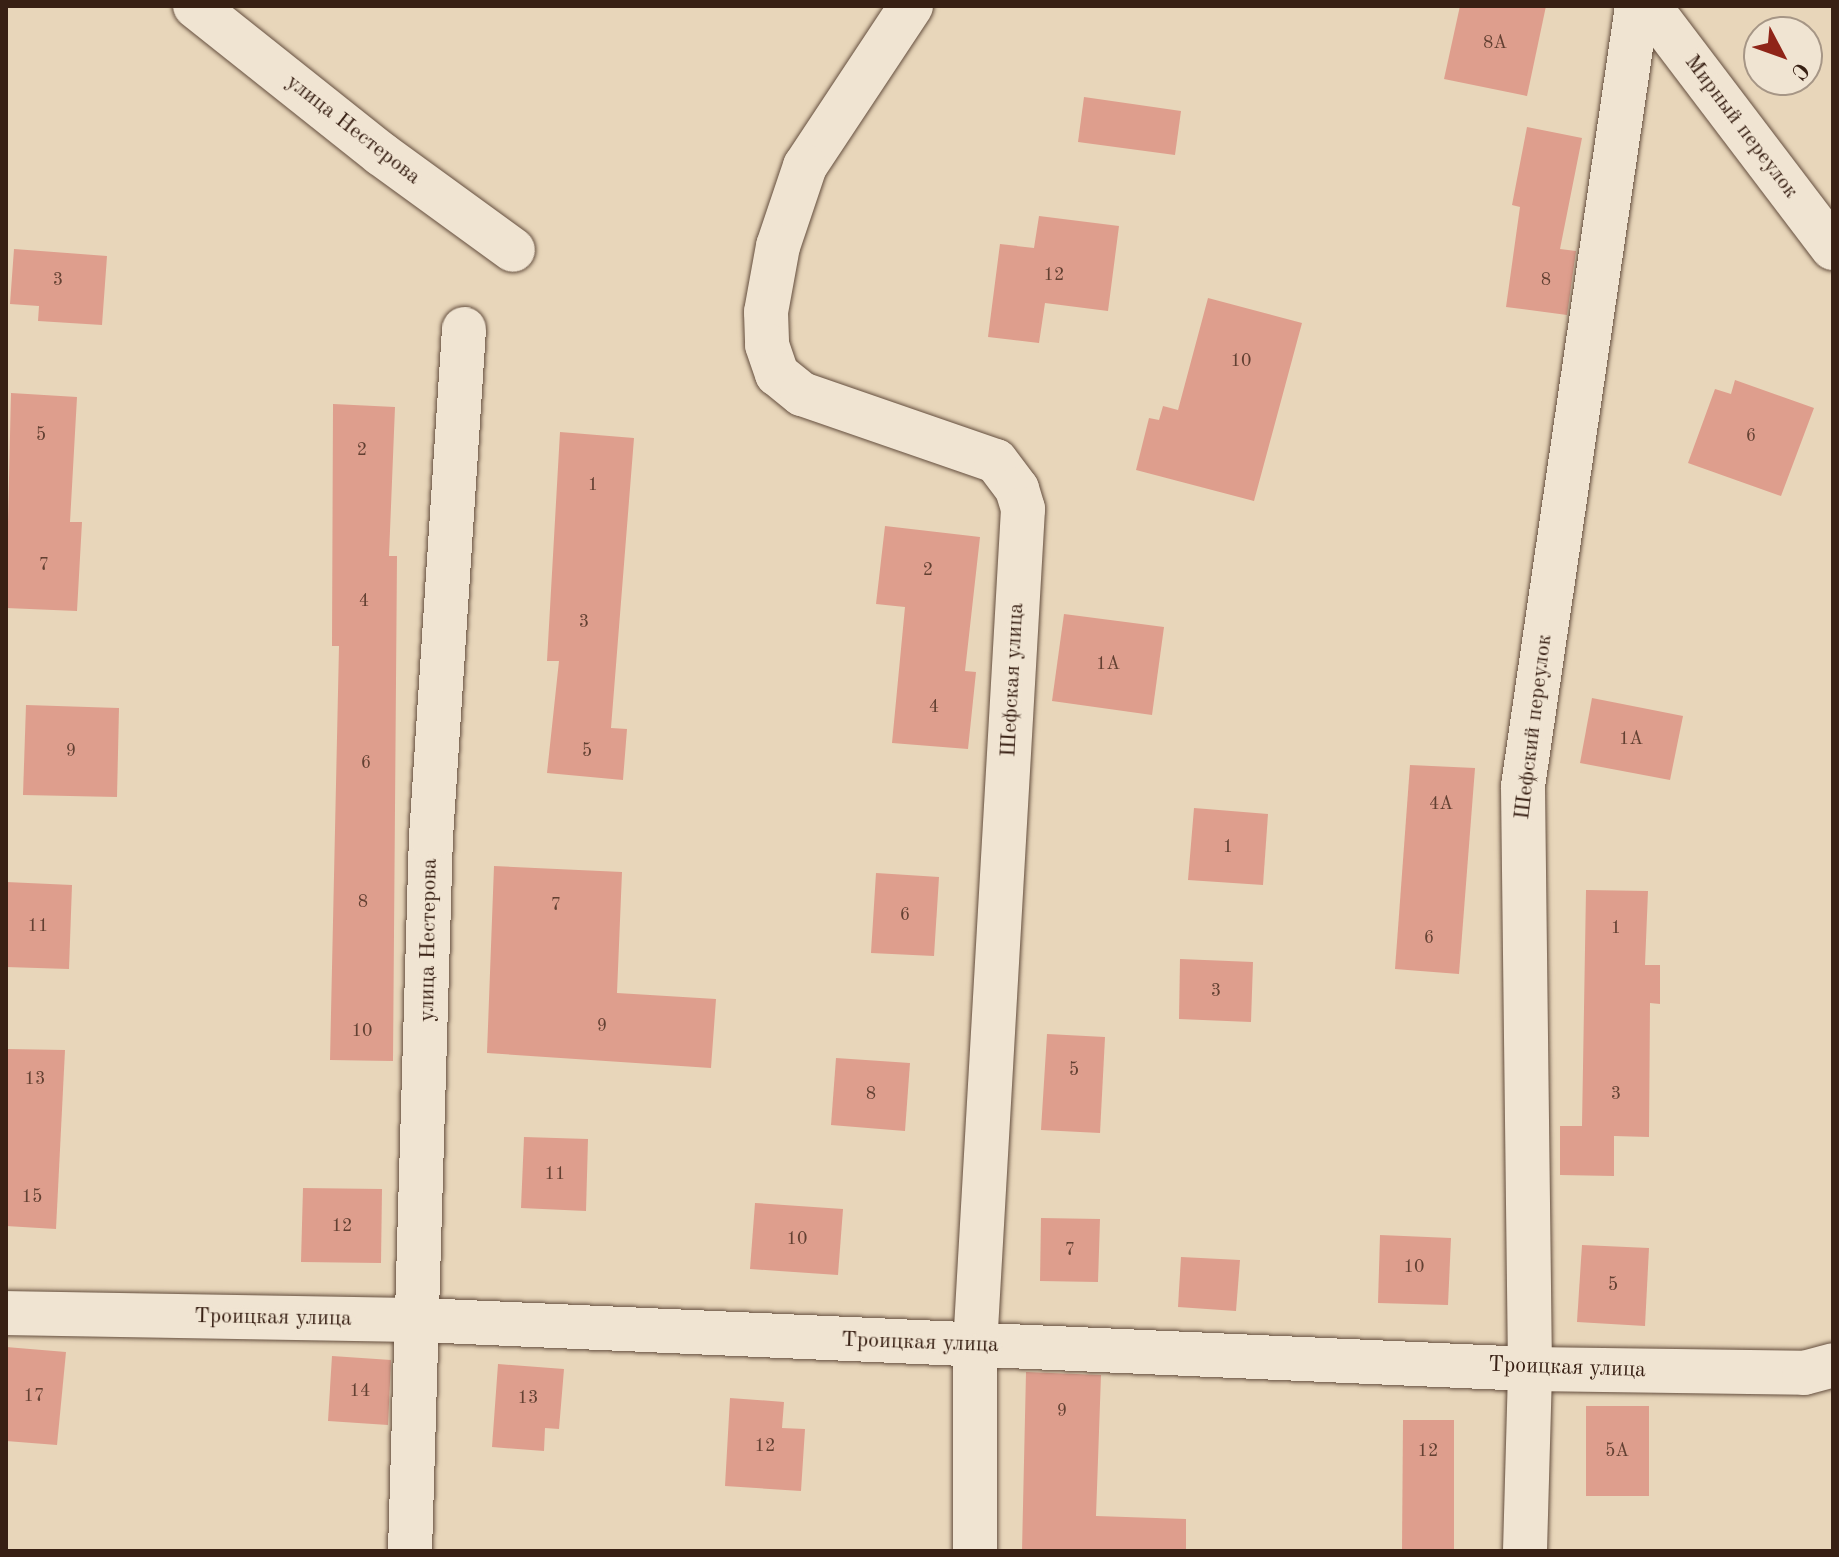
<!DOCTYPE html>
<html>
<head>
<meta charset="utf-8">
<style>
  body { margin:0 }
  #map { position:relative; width:1839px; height:1557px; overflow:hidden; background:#e8d6ba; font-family:"Old Standard TT",serif }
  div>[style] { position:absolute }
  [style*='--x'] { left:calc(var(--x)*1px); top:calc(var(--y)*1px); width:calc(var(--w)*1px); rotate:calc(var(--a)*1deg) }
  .building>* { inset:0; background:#de9e8d }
  .roads { filter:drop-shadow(0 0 2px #644e3e) drop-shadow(0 0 2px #644e3e) }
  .minor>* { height:44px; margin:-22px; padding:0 22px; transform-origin:22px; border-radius:22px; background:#f0e4d2 }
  span { translate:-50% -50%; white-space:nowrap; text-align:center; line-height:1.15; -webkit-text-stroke:7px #f0e4d2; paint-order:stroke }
  .number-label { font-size:18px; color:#624032 }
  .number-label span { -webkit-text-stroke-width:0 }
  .street-label { font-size:22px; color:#382014 }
  .frame { position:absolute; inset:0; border:8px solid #382014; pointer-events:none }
  .north { position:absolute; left:1743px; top:16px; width:80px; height:80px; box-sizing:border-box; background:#f0e4d2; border:2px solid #a69686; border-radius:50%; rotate:131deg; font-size:22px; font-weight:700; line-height:32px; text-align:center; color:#382014 }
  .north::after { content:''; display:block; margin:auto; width:28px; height:36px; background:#8f2418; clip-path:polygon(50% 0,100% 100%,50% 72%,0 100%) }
</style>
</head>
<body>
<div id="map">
  <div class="building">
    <i style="clip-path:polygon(1460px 6px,1546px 6px,1527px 96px,1444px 79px)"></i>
    <i style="clip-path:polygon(1084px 97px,1181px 111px,1175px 155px,1078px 142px)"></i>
    <i style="clip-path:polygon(1527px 127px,1582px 138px,1560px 249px,1576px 251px,1567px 315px,1506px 307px,1520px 207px,1512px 205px)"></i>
    <i style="clip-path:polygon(1039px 216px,1119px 226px,1108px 311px,1045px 303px,1039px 343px,988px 337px,1000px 244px,1034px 248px)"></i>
    <i style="clip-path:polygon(14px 249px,107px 256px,102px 325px,38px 321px,39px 306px,10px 304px)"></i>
    <i style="clip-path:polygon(1208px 298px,1302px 323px,1254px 501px,1136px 470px,1149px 418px,1159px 420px,1163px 406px,1178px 410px)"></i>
    <i style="clip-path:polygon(1735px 380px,1814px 408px,1781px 496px,1688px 463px,1715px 389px,1731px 394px)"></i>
    <i style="clip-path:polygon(11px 393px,77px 397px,70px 522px,82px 522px,77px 611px,6px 608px)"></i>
    <i style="clip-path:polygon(333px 404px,395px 407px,389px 556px,397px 556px,393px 1061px,330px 1060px,339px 646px,332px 646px)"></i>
    <i style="clip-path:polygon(560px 432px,634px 438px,611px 728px,627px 729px,623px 780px,547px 773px,559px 661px,547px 661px)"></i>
    <i style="clip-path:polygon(885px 526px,980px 537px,965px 671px,976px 672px,968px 749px,892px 743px,905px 607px,876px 604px)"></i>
    <i style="clip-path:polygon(1064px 614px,1164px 627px,1152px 715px,1052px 701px)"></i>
    <i style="clip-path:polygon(1592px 698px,1683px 716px,1670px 780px,1580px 763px)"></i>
    <i style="clip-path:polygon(26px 705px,119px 708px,117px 797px,23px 795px)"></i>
    <i style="clip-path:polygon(1410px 765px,1475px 768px,1459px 974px,1395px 969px)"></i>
    <i style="clip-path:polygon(1194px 808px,1268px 814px,1263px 885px,1188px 880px)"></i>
    <i style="clip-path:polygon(494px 866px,622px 872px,617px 993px,716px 999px,711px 1068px,487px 1053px)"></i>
    <i style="clip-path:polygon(876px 873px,939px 877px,934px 956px,871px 953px)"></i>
    <i style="clip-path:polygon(6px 882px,72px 885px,69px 969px,6px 967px)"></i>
    <i style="clip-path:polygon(1586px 890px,1648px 891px,1645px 965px,1660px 965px,1660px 1004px,1650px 1003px,1649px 1137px,1614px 1136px,1614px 1176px,1560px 1175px,1560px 1126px,1582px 1126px)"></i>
    <i style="clip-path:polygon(1180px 959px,1253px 962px,1251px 1022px,1179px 1019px)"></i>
    <i style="clip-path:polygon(1047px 1034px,1105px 1037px,1100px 1133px,1041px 1130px)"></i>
    <i style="clip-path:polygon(6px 1049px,65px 1050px,56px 1229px,6px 1226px)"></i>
    <i style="clip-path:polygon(836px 1058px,910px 1063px,905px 1131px,831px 1125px)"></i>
    <i style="clip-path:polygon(524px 1137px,588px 1139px,586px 1211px,521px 1208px)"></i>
    <i style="clip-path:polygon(303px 1188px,382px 1189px,381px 1263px,301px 1262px)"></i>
    <i style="clip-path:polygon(755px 1203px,843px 1209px,838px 1275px,750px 1269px)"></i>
    <i style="clip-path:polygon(1041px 1218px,1100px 1219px,1098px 1282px,1040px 1281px)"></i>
    <i style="clip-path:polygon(1380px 1235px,1451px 1238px,1448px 1305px,1378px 1303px)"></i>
    <i style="clip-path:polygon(1582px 1245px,1649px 1248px,1645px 1326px,1577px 1322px)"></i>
    <i style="clip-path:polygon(1181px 1257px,1240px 1260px,1236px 1311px,1178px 1307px)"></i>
    <i style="clip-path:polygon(6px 1347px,66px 1352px,57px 1445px,6px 1441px)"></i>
    <i style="clip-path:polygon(332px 1356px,391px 1360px,388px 1425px,328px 1421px)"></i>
    <i style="clip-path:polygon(498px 1364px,564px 1369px,559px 1429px,545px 1428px,544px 1451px,492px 1447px)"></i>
    <i style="clip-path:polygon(1026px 1372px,1101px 1375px,1096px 1516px,1186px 1519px,1186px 1551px,1022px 1551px)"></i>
    <i style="clip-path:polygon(730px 1398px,784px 1402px,782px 1428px,805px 1429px,801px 1491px,725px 1486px)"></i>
    <i style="clip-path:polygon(1586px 1406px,1649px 1406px,1649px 1496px,1586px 1496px)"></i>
    <i style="clip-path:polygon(1403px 1420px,1454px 1420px,1454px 1551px,1402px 1551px)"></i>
  </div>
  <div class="roads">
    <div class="minor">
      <i style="--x:195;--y:6;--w:238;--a:38.5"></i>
      <i style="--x:381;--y:154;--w:163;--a:36"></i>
      <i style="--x:911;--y:6;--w:192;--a:123.5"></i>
      <i style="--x:805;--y:166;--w:84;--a:108.6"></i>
      <i style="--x:778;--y:246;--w:67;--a:100.3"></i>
      <i style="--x:766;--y:312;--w:33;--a:88"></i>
      <i style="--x:767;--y:345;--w:31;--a:71"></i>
      <i style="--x:777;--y:374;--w:32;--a:39"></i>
      <i style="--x:802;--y:394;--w:205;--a:19.1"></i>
      <i style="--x:996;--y:461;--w:35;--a:53"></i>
      <i style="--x:1017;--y:489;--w:21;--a:73"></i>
      <i style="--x:1023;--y:509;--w:838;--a:93.28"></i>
      <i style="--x:975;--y:1346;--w:205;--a:90"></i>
      <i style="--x:1649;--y:6;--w:304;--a:52.8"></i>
      <i style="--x:6;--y:1313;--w:414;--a:1"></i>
      <i style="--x:420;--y:1320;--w:1111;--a:2.53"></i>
      <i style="--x:1530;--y:1369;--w:274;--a:0.8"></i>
      <i style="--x:1804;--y:1373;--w:30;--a:-15"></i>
      <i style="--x:410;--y:1551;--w:714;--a:-88.32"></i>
      <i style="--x:431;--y:837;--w:509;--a:-86.28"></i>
      <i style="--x:1525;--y:1551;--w:182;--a:-88.4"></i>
      <i style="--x:1530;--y:1369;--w:583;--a:-90.69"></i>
      <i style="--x:1523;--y:786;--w:788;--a:-81.68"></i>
    </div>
  </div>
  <div class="number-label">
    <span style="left:1495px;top:43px">8А</span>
    <span style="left:1054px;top:275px">12</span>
    <span style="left:58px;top:280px">3</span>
    <span style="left:1546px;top:280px">8</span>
    <span style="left:1241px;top:361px">10</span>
    <span style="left:41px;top:435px">5</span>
    <span style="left:1751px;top:436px">6</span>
    <span style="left:362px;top:450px">2</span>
    <span style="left:593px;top:485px">1</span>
    <span style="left:44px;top:565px">7</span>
    <span style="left:928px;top:570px">2</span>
    <span style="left:364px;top:601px">4</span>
    <span style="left:584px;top:622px">3</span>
    <span style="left:1108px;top:664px">1А</span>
    <span style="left:934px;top:707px">4</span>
    <span style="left:1631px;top:739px">1А</span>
    <span style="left:71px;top:751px">9</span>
    <span style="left:587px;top:751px">5</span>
    <span style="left:366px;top:763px">6</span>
    <span style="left:1441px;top:804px">4А</span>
    <span style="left:1228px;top:847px">1</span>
    <span style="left:363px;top:902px">8</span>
    <span style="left:556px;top:905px">7</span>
    <span style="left:905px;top:915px">6</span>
    <span style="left:38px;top:926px">11</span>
    <span style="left:1616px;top:928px">1</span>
    <span style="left:1429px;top:938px">6</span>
    <span style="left:1216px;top:991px">3</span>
    <span style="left:602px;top:1026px">9</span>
    <span style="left:362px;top:1031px">10</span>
    <span style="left:1074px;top:1070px">5</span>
    <span style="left:35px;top:1079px">13</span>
    <span style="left:871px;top:1094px">8</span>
    <span style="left:1616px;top:1094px">3</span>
    <span style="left:555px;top:1174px">11</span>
    <span style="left:32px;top:1197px">15</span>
    <span style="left:342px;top:1226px">12</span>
    <span style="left:797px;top:1239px">10</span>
    <span style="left:1070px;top:1250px">7</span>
    <span style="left:1414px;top:1267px">10</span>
    <span style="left:1613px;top:1285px">5</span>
    <span style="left:360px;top:1391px">14</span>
    <span style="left:34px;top:1396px">17</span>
    <span style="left:528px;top:1398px">13</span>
    <span style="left:1062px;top:1411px">9</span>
    <span style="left:765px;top:1446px">12</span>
    <span style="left:1428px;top:1451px">12</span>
    <span style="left:1617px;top:1451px">5А</span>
  </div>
  <div class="street-label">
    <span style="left:1741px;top:127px;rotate:53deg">Мирный переулок</span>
    <span style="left:353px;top:130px;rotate:38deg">улица Нестерова</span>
    <span style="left:1013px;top:680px;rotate:-87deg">Шефская улица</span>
    <span style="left:1534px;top:727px;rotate:-83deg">Шефский переулок</span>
    <span style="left:429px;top:940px;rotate:-89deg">улица Нестерова</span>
    <span style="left:273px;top:1318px;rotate:1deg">Троицкая улица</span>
    <span style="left:920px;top:1343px;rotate:2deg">Троицкая улица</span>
    <span style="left:1567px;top:1368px;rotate:2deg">Троицкая улица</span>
  </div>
  <div class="frame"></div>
  <div class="north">С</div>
</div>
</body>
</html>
